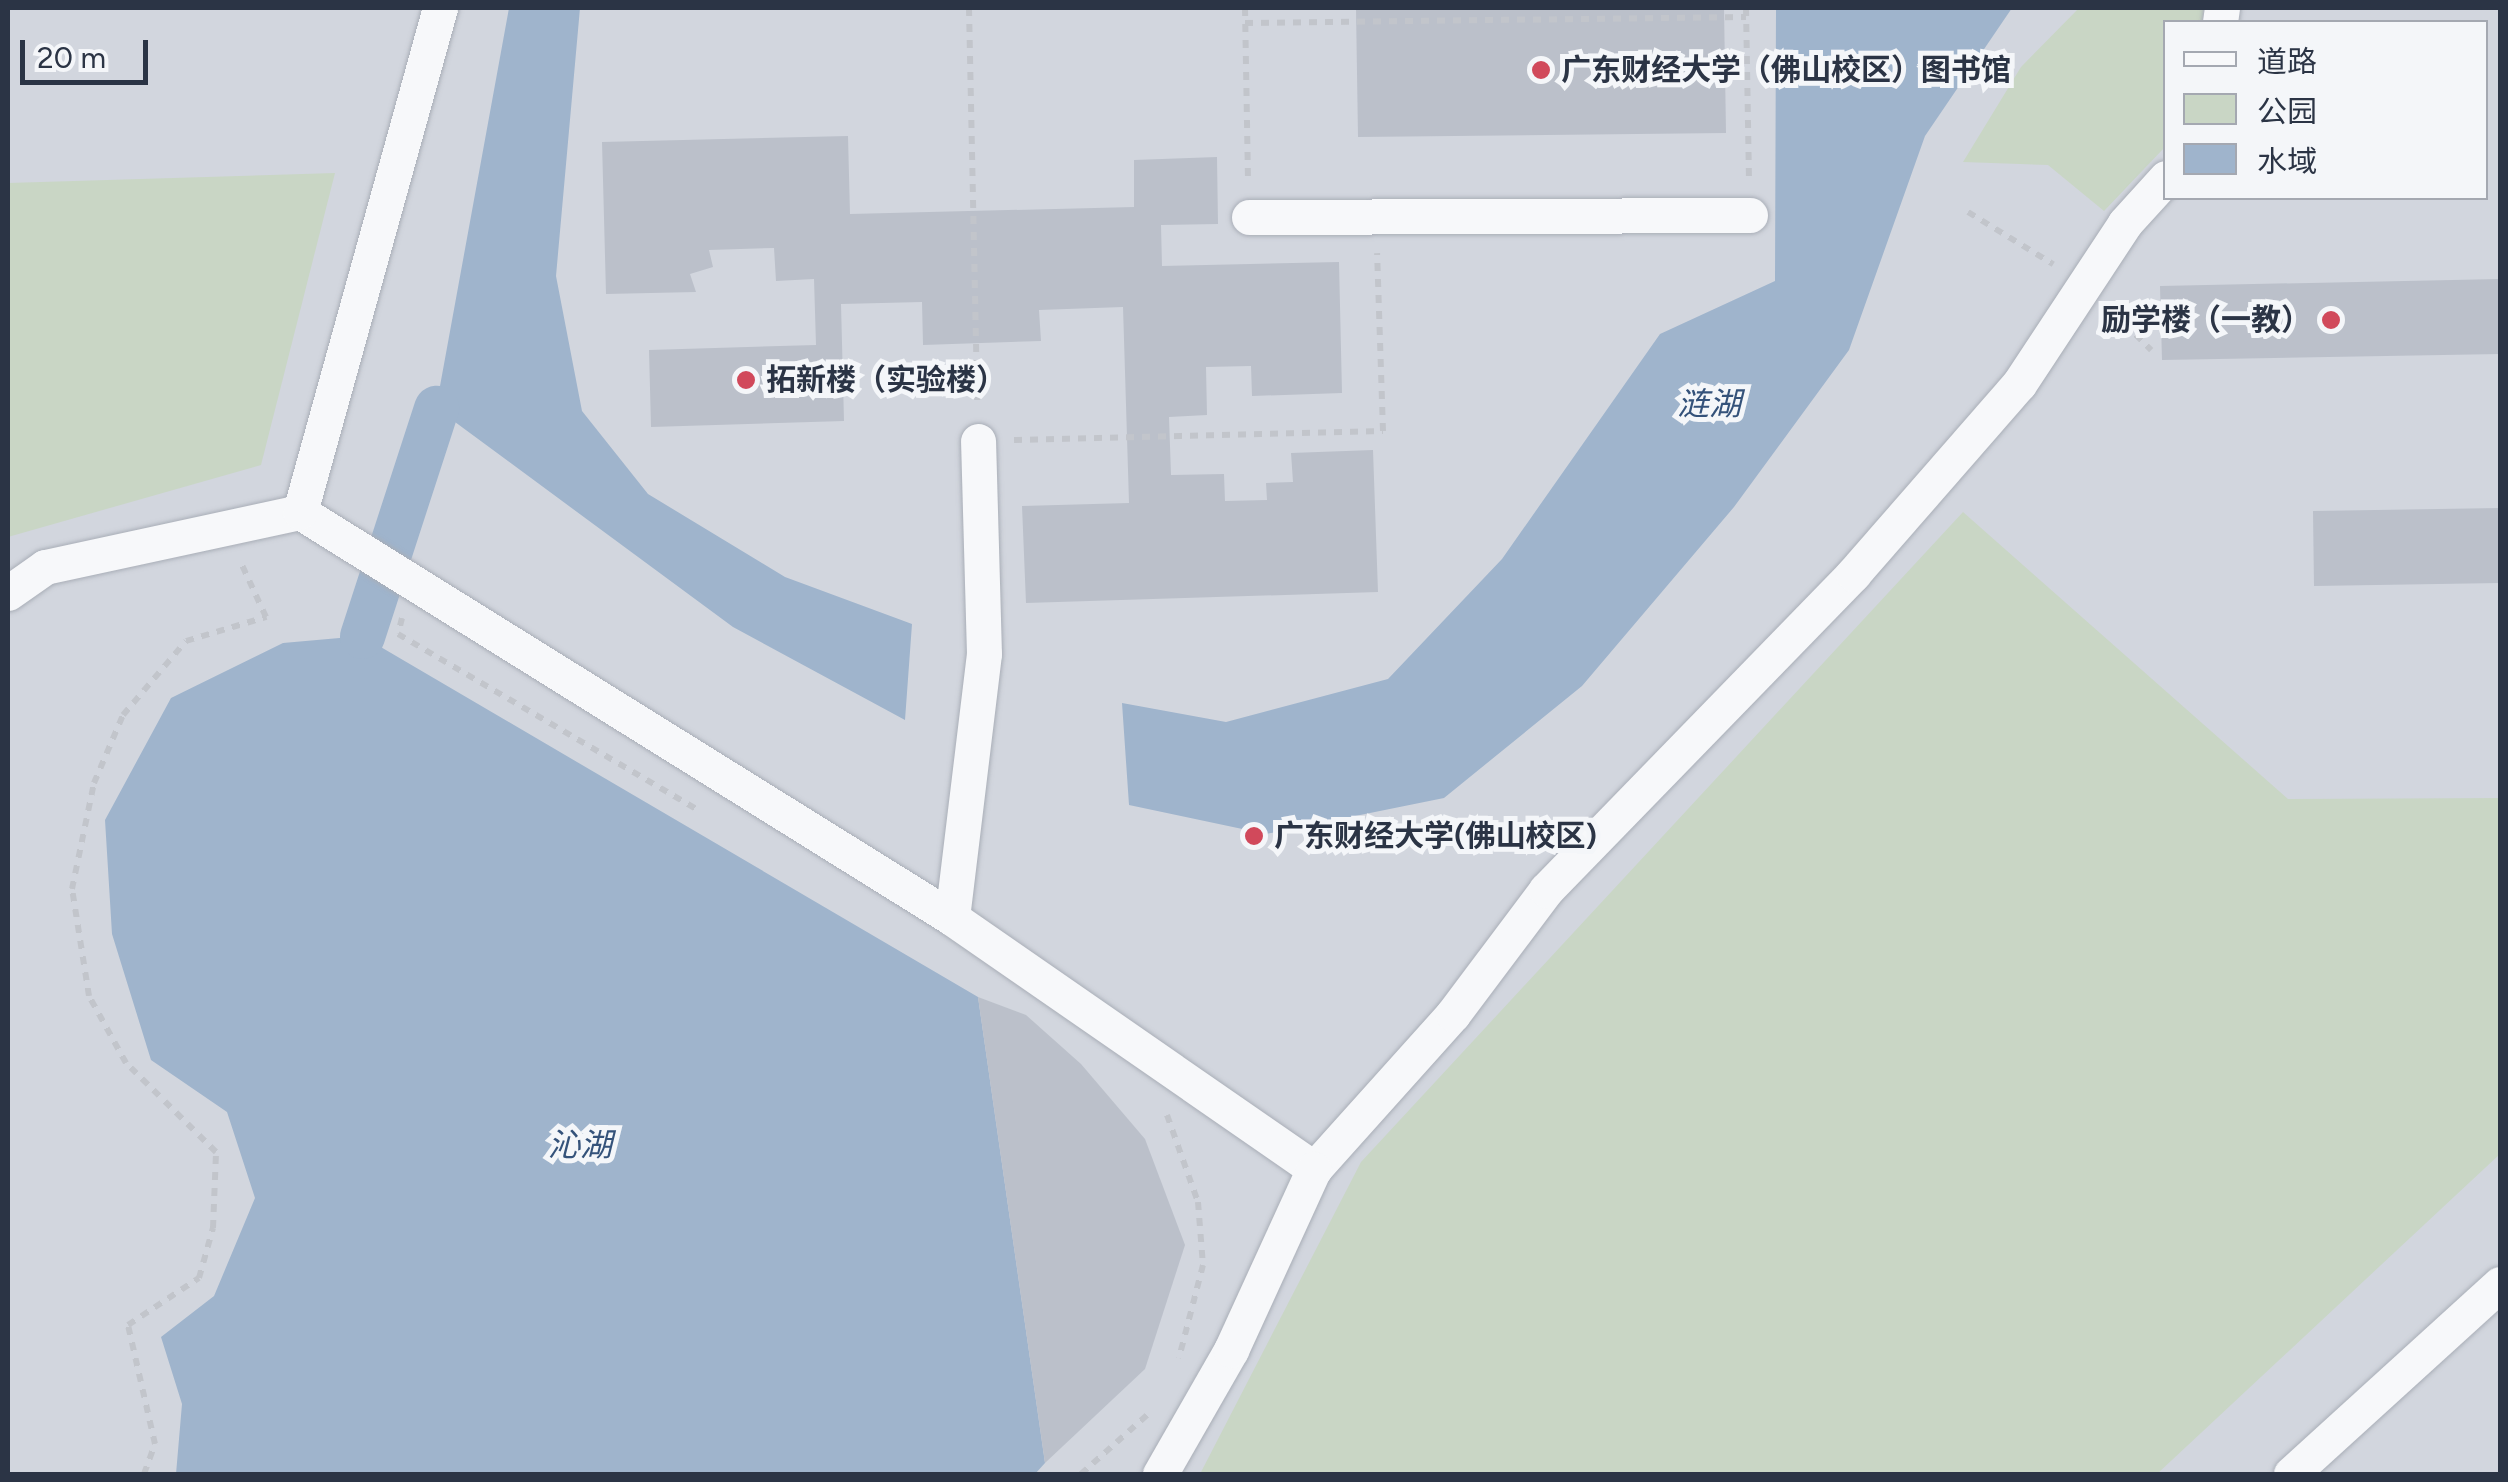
<!DOCTYPE html>
<html>
<head>
<meta charset="utf-8">
<style>
  body { margin:0 }
  #map { position:relative; width:2508px; height:1482px; overflow:hidden; background:#e4e7ec; font-family:Figtree,"Noto Sans SC",sans-serif }
  div>[style] { position:absolute }
  [style*='--x'] { left:calc(var(--x)*1px); top:calc(var(--y)*1px); width:calc(var(--w)*1px); rotate:calc(var(--a)*1deg) }
  .built>* { inset:0; background:#d2d6de }
  .green>* { inset:0; background:#c9d6c5 }
  .water>* { inset:0; background:#9fb4cc }
  .canal>* { height:45px; margin:-22.5px; padding:0 22.5px; transform-origin:22.5px; border-radius:22.5px; background:#9fb4cc }
  .building>* { inset:0; background:#bbc0ca }
  .path>* { height:6px; margin-top:-3px; transform-origin:0; background:repeating-linear-gradient(90deg,#c2c5cb 0 8px,transparent 0 16px) }
  .roads { filter:drop-shadow(0 0 2px #a9aeb7) drop-shadow(0 0 2px #a9aeb7) }
  .street>* { height:35px; margin:-17.5px; padding:0 17.5px; transform-origin:17.5px; border-radius:17.5px; background:#f7f8fa }
  .dots>* { width:28px; height:28px; translate:-50% -50%; box-sizing:border-box; border:5px solid #f4f6f9; border-radius:50% }
  span { translate:-50% -50%; white-space:nowrap; text-align:center; line-height:1.15; -webkit-text-stroke:10px #f4f6f9; paint-order:stroke }
  .poi-label { font-size:30px; color:#2b3445; font-weight:700 }
  .left { translate:0 -50%; text-align:left }
  .right { translate:-100% -50%; text-align:right }
  .water-label { font-size:32px; color:#34527a; font-style:italic }
  .frame { position:absolute; inset:0; border:10px solid #2b3445; pointer-events:none }
  .legend { position:absolute; left:2163px; top:20px; width:325px; height:180px; box-sizing:border-box; background:#f4f6f9; border:2px solid #a4a8b1; margin:0; padding:12px 18px; list-style:none; font-size:30px; color:#2b3445 }
  .legend li { display:flex; align-items:center; gap:20px; height:50px }
  .legend b { width:50px; border:2px solid #a4a8b1 }
  .scale { position:absolute; left:20px; top:40px; width:128px; height:45px; box-sizing:border-box; border:5px solid #2b3445; border-top:0; padding-left:12px; font-size:30px; line-height:35px; white-space:nowrap; color:#2b3445; -webkit-text-stroke:8px #f4f6f9; paint-order:stroke }
</style>
</head>
<body>
<div id="map">
  <div class="built">
    <i style="clip-path:polygon(evenodd,8px 8px,2500px 8px,2500px 1474px,8px 1474px,8px 8px,2166px 22px,2486px 22px,2486px 198px,2166px 198px,2166px 22px)"></i>
  </div>
  <div class="green">
    <i style="clip-path:polygon(2079px 8px,2204px 8px,2202px 22px,2166px 22px,2165px 147px,2104px 211px,2048px 165px,1963px 162px,2021px 67px)"></i>
    <i style="clip-path:polygon(335px 173px,261px 465px,8px 537px,8px 183px)"></i>
    <i style="clip-path:polygon(1963px 512px,2288px 799px,2500px 798px,2500px 1154px,2157px 1474px,1200px 1474px,1361px 1162px)"></i>
  </div>
  <div class="water">
    <i style="clip-path:polygon(509px 8px,580px 8px,556px 276px,582px 411px,648px 494px,785px 577px,912px 624px,905px 720px,733px 627px,436px 408px)"></i>
    <i style="clip-path:polygon(1776px 8px,2012px 8px,1925px 136px,1849px 350px,1734px 507px,1582px 686px,1444px 798px,1266px 834px,1129px 805px,1122px 703px,1226px 722px,1388px 679px,1502px 559px,1660px 334px,1775px 281px)"></i>
    <i style="clip-path:polygon(362px 636px,978px 997px,1045px 1463px,1035px 1474px,176px 1474px,182px 1404px,161px 1337px,214px 1296px,255px 1198px,227px 1112px,151px 1060px,112px 934px,105px 820px,171px 698px,283px 643px)"></i>
  </div>
  <div class="canal">
    <i style="--x:362;--y:636;--w:240;--a:-72"></i>
  </div>
  <div class="building">
    <i style="clip-path:polygon(1356px 8px,1724px 8px,1726px 133px,1358px 137px)"></i>
    <i style="clip-path:polygon(848px 136px,850px 214px,1134px 207px,1134px 160px,1217px 157px,1218px 224px,1161px 225px,1162px 266px,1339px 262px,1342px 393px,1252px 396px,1251px 366px,1206px 367px,1207px 415px,1169px 417px,1171px 475px,1224px 474px,1225px 501px,1267px 500px,1266px 483px,1293px 482px,1291px 453px,1373px 450px,1378px 592px,1026px 603px,1022px 506px,1129px 503px,1123px 307px,1039px 310px,1041px 341px,923px 345px,922px 302px,841px 304px,844px 421px,651px 427px,649px 350px,816px 345px,814px 279px,776px 281px,774px 248px,709px 250px,713px 267px,690px 274px,696px 292px,606px 294px,602px 142px)"></i>
    <i style="clip-path:polygon(2500px 279px,2500px 354px,2162px 360px,2160px 286px)"></i>
    <i style="clip-path:polygon(2500px 508px,2500px 583px,2314px 586px,2313px 511px)"></i>
    <i style="clip-path:polygon(978px 997px,1026px 1015px,1081px 1064px,1145px 1139px,1185px 1245px,1145px 1369px,1045px 1463px)"></i>
  </div>
  <div class="path">
    <i style="--x:969;--y:8;--w:396;--a:88.8"></i>
    <i style="--x:1245;--y:8;--w:173;--a:89"></i>
    <i style="--x:1746;--y:8;--w:170;--a:89"></i>
    <i style="--x:1245;--y:23;--w:501;--a:-0.69"></i>
    <i style="--x:1968;--y:212;--w:100;--a:31.5"></i>
    <i style="--x:2113;--y:312;--w:54;--a:45"></i>
    <i style="--x:1014;--y:440;--w:369;--a:-1.4"></i>
    <i style="--x:1383;--y:431;--w:178;--a:-91.9"></i>
    <i style="--x:402;--y:618;--w:16;--a:104"></i>
    <i style="--x:398;--y:634;--w:351;--a:30.4"></i>
    <i style="--x:1167;--y:1115;--w:92;--a:70.4"></i>
    <i style="--x:1198;--y:1202;--w:63;--a:85.5"></i>
    <i style="--x:1203;--y:1265;--w:96;--a:104.5"></i>
    <i style="--x:144;--y:1474;--w:32;--a:-70"></i>
    <i style="--x:155;--y:1444;--w:122;--a:-102.8"></i>
    <i style="--x:128;--y:1325;--w:85;--a:-33.5"></i>
    <i style="--x:199;--y:1278;--w:52;--a:-74.4"></i>
    <i style="--x:213;--y:1228;--w:76;--a:-87.7"></i>
    <i style="--x:216;--y:1152;--w:127;--a:-135.3"></i>
    <i style="--x:126;--y:1063;--w:77;--a:-118.9"></i>
    <i style="--x:89;--y:996;--w:108;--a:-99"></i>
    <i style="--x:72;--y:889;--w:108;--a:-78.3"></i>
    <i style="--x:94;--y:783;--w:74;--a:-66.9"></i>
    <i style="--x:123;--y:715;--w:97;--a:-49.6"></i>
    <i style="--x:186;--y:641;--w:84;--a:-16.7"></i>
    <i style="--x:266;--y:617;--w:57;--a:-114.8"></i>
    <i style="--x:1081;--y:1474;--w:89;--a:-41.8"></i>
  </div>
  <div class="roads">
    <div class="street">
      <i style="--x:2220;--y:22;--w:14;--a:-82"></i>
      <i style="--x:1249;--y:217;--w:501;--a:-0.23"></i>
      <i style="--x:300;--y:512;--w:768;--a:31.91"></i>
      <i style="--x:952;--y:918;--w:441;--a:34.7"></i>
      <i style="--x:1314;--y:1169;--w:208;--a:-48.1"></i>
      <i style="--x:1453;--y:1014;--w:155;--a:-53.1"></i>
      <i style="--x:1546;--y:890;--w:441;--a:-45.8"></i>
      <i style="--x:1853;--y:574;--w:252;--a:-48.9"></i>
      <i style="--x:2019;--y:384;--w:193;--a:-56.6"></i>
      <i style="--x:2125;--y:223;--w:61;--a:-47.7"></i>
      <i style="--x:8;--y:593;--w:45;--a:-35.1"></i>
      <i style="--x:45;--y:567;--w:261;--a:-12.2"></i>
      <i style="--x:300;--y:512;--w:523;--a:-74.48"></i>
      <i style="--x:952;--y:918;--w:266;--a:-83.1"></i>
      <i style="--x:984;--y:654;--w:213;--a:-91.6"></i>
      <i style="--x:1160;--y:1474;--w:143;--a:-60.2"></i>
      <i style="--x:1231;--y:1350;--w:199;--a:-65.4"></i>
      <i style="--x:2291;--y:1474;--w:282;--a:-42.3"></i>
    </div>
  </div>
  <div class="dots">
    <i style="left:1541px;top:70px;background:#d1495b"></i>
    <i style="left:2331px;top:320px;background:#d1495b"></i>
    <i style="left:746px;top:380px;background:#d1495b"></i>
    <i style="left:1254px;top:836px;background:#d1495b"></i>
  </div>
  <div class="poi-label">
    <span class="left" style="left:1561px;top:70px">广东财经大学（佛山校区）图书馆</span>
    <span class="right" style="left:2311px;top:320px">励学楼（一教）</span>
    <span class="left" style="left:766px;top:380px">拓新楼（实验楼）</span>
    <span class="left" style="left:1274px;top:836px">广东财经大学(佛山校区)</span>
  </div>
  <div class="water-label">
    <span style="left:1709px;top:404px">涟湖</span>
    <span style="left:580px;top:1145px">沁湖</span>
  </div>
  <div class="frame"></div>
  <ul class="legend">
  <li><b style="height:12px;background:#f7f8fa"></b>道路</li>
  <li><b style="height:28px;background:#c9d6c5"></b>公园</li>
  <li><b style="height:28px;background:#9fb4cc"></b>水域</li>
  </ul>
  <div class="scale">20 m</div>
</div>
</body>
</html>
